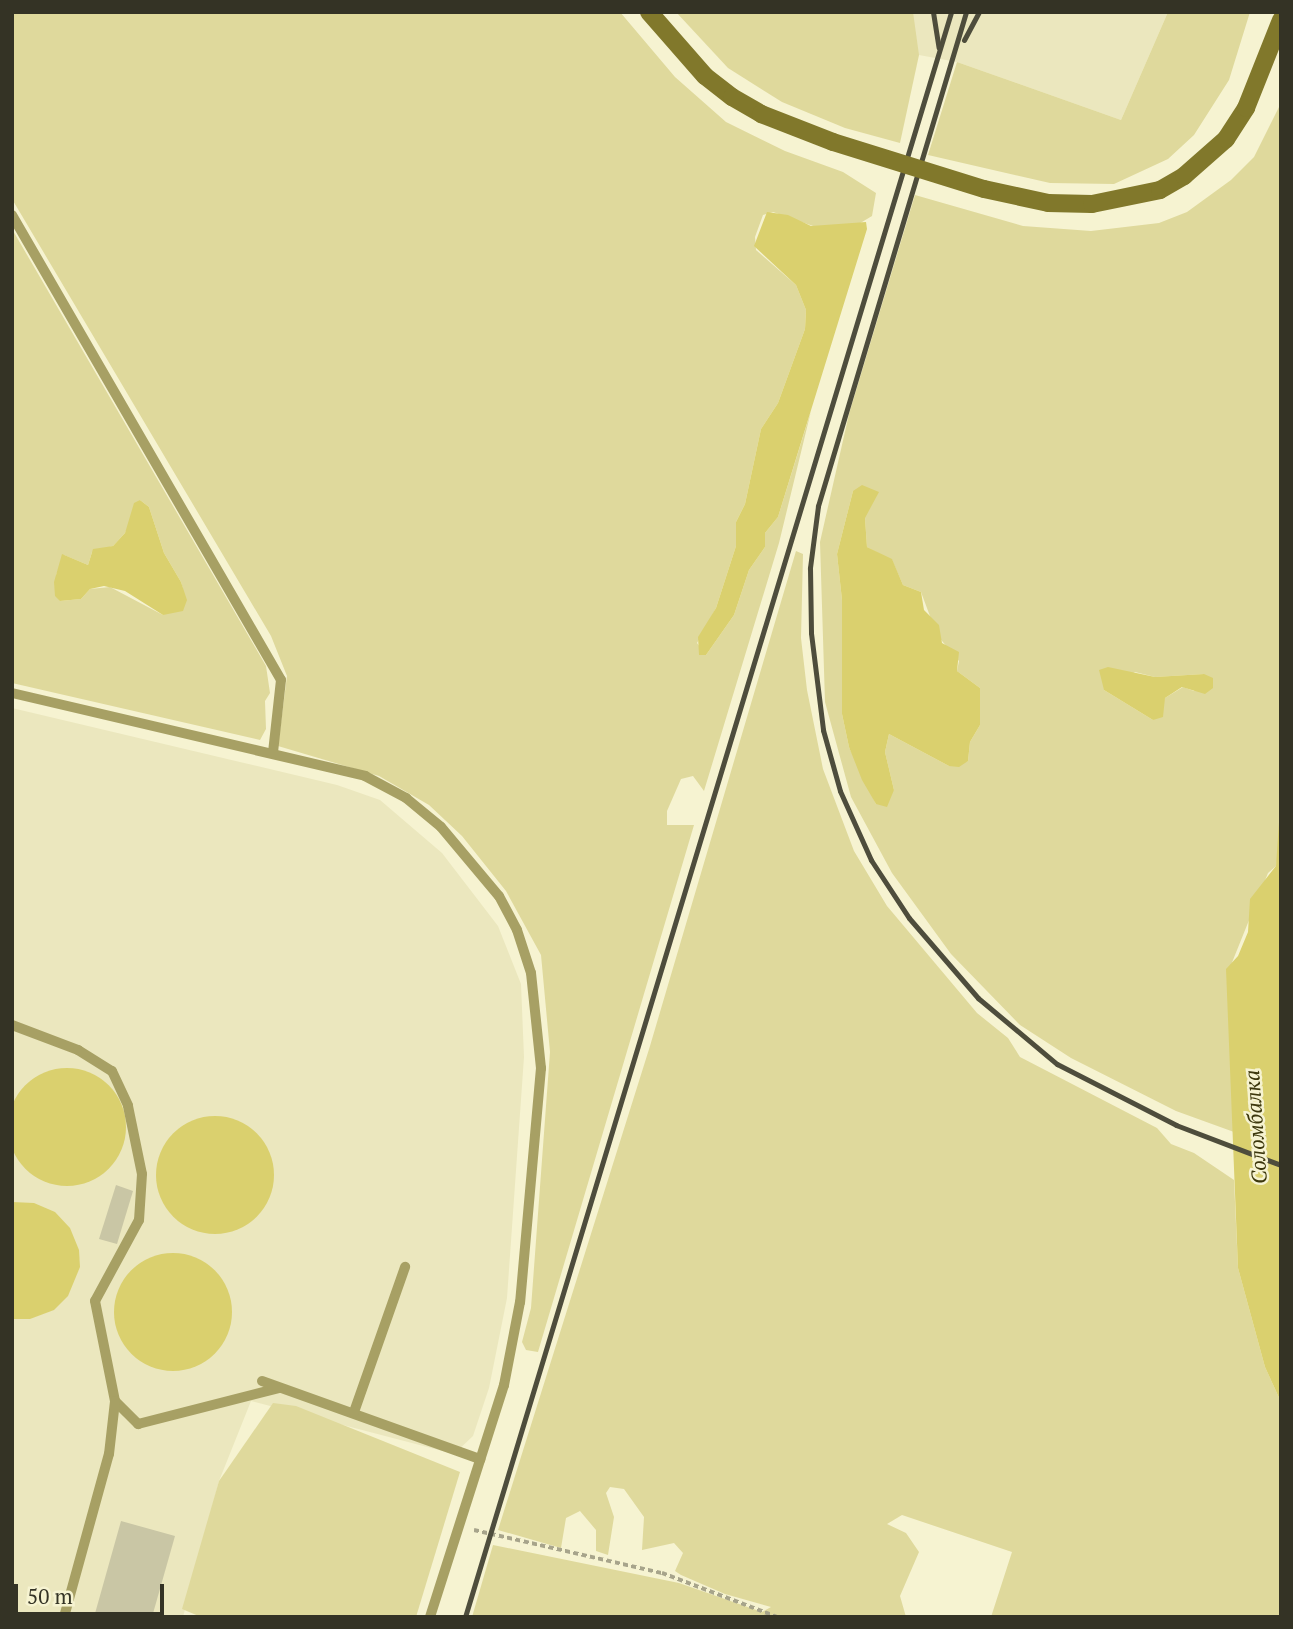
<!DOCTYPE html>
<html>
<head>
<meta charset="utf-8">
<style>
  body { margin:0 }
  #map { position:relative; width:1293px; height:1629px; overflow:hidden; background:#f6f3d1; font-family:"PT Serif",serif }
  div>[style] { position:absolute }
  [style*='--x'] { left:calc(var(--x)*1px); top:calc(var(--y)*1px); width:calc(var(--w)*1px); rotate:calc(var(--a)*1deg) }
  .built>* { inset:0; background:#ebe7be }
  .green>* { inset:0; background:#dfd99c }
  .water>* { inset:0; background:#dad06e }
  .round { border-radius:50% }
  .building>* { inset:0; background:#c9c6a5 }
  .path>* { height:3.5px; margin-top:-1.75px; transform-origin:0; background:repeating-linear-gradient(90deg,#a7a48b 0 5px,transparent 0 8.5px) }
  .service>* { height:10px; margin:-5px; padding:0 5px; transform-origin:5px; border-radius:5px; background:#a7a064 }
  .secondary>* { height:18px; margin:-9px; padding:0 9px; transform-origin:9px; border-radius:9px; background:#81782b }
  .rail>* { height:5px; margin:-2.5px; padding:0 2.5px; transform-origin:2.5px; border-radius:2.5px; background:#4e4d3c }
  .secondary-bridge>* { height:18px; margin:-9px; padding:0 9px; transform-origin:9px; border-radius:9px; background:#81782b }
  span { translate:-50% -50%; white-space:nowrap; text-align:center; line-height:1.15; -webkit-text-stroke:5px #f6f3d1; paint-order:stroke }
  .water-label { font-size:21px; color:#3c370c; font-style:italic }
  .frame { position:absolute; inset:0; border:14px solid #343325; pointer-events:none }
  .scale { position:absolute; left:14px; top:1584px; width:150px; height:32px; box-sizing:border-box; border:4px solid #343325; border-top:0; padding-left:9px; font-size:21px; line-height:24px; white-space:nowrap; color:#343325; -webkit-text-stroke:5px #f6f3d1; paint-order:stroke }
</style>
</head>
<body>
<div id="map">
  <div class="built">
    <i style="clip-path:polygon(864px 12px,1168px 12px,1121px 120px,957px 62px,919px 55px,896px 43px)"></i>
    <i style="clip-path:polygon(12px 708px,337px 785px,380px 800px,442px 853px,498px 926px,521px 984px,524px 1057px,507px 1298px,489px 1388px,473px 1436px,454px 1454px,251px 1401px,219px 1481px,183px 1617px,12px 1617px)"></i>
  </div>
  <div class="green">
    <i style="clip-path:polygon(12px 12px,620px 12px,675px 77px,726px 122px,785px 151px,843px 172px,876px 193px,872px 216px,857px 225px,816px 227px,773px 212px,763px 215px,755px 237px,756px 250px,796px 285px,806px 310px,805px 329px,778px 403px,761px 429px,745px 504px,736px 522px,736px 546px,716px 608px,697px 643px,706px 655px,734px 615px,749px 570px,765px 547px,765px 533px,778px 517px,811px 411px,779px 543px,704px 791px,693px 776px,681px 779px,667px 811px,667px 825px,694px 825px,538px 1352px,526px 1350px,522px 1342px,531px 1308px,550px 1052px,541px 955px,506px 891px,462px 836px,429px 805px,379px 776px,278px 746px,287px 676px,271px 636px,12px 199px)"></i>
    <i style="clip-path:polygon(676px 12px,913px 12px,919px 55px,900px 143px,845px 128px,782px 102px,728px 68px)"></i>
    <i style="clip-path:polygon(1168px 12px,1250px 12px,1229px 80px,1194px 135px,1168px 159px,1114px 184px,1050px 183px,928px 155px,957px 62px,1121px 120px)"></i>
    <i style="clip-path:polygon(evenodd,1281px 103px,1280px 845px,1276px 866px,1268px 873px,1231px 965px,1234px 1132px,1176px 1111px,1071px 1058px,1020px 1025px,951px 954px,892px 873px,851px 797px,825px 702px,820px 542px,849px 414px,915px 195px,1023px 226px,1091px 231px,1159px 223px,1187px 212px,1231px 180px,1254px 157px,1281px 103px,853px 491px,865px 518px,867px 547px,892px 560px,903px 585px,921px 592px,937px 635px,959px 661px,957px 671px,980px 688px,980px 725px,970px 742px,968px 761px,949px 766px,889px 734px,885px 752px,894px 790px,876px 804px,849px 747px,842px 714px,842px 600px,837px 554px,853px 491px,1281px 103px,1135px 672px,1155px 677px,1204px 674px,1194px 691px,1183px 687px,1165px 698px,1153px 720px,1104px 690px,1135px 672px)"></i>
    <i style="clip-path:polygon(evenodd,12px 229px,266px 666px,270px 693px,265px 701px,266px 729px,260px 740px,12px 683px,12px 229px,140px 500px,149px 507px,164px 553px,181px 582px,183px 589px,163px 615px,110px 587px,90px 589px,81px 599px,60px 601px,56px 575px,64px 555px,88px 565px,92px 552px,113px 546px,125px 533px,140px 500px)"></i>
    <i style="clip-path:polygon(796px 551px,803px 554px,801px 638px,807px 690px,823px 769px,854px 851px,887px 906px,977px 1013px,1008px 1038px,1020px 1057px,1157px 1128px,1171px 1144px,1194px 1153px,1234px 1180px,1238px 1268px,1265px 1367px,1281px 1402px,1281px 1617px,991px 1617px,1012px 1552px,902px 1515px,887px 1524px,906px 1533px,919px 1552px,900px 1596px,906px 1617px,472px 1617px,493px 1545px,679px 1583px,762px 1612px,771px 1607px,725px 1594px,681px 1575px,675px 1571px,683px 1553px,674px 1543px,642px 1550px,644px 1517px,624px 1489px,610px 1487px,606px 1493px,614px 1517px,608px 1555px,596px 1551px,596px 1530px,580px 1511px,566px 1518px,561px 1548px,498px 1530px,650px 1046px)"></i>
    <i style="clip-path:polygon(273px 1403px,296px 1406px,460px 1472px,416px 1617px,201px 1617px,182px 1609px,219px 1481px)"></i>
  </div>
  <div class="water">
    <i style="clip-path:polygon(767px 212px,788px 215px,811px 226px,866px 222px,867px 229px,778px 517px,765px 533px,765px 547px,749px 570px,734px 615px,706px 655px,699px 655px,698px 637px,716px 608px,736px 546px,736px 522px,745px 504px,761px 429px,778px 403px,805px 329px,806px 310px,796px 285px,754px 246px)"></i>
    <i style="clip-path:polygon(862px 485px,879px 492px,865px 518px,867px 547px,892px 559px,903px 585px,921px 592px,924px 610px,939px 625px,942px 643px,959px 652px,957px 671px,980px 688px,980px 725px,970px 742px,968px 761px,959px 767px,949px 766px,889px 734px,885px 752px,894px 790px,887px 807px,876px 804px,862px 780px,849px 747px,842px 714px,842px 600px,837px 554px,853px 491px)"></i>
    <i style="clip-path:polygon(140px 500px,149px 507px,164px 553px,181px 582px,187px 600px,183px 611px,163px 615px,125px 591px,104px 586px,90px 589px,81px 599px,60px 601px,55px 596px,54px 582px,62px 554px,88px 565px,93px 549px,113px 546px,125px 533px,134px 503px)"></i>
    <i style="clip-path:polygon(1108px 667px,1155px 677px,1204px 674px,1213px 678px,1213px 688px,1205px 694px,1182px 687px,1165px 698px,1163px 717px,1153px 720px,1104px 690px,1099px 670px)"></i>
    <i style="clip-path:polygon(1281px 793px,1279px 1048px,1281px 1402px,1265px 1367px,1238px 1268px,1226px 969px,1238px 956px,1248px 932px,1250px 899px,1276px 866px)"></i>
    <i class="round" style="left:8px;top:1068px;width:118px;height:118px"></i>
    <i class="round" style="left:156px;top:1116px;width:118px;height:118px"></i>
    <i style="clip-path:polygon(12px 1202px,34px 1203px,55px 1212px,70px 1228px,79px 1250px,80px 1267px,68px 1296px,54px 1310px,30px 1319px,12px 1319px)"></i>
    <i class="round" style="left:114px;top:1253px;width:118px;height:118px"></i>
  </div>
  <div class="building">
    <i style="clip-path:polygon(116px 1185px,133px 1191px,117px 1244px,99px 1239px)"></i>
    <i style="clip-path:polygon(121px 1521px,175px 1536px,152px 1617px,94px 1617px)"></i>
  </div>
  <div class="path">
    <i style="--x:474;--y:1530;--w:193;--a:12.9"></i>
    <i style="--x:662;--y:1573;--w:123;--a:20.9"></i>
  </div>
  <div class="service">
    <i style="--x:12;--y:215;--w:537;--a:59.95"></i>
    <i style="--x:281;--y:680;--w:72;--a:96.3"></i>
    <i style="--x:12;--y:693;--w:363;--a:13.2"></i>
    <i style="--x:365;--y:776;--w:47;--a:28.2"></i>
    <i style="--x:406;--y:798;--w:45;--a:39.6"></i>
    <i style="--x:441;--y:827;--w:90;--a:50"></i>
    <i style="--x:499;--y:896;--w:38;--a:62"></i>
    <i style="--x:517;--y:930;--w:45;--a:72"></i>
    <i style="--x:531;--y:973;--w:96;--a:84"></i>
    <i style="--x:541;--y:1068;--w:235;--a:95.1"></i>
    <i style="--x:520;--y:1302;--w:85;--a:100.9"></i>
    <i style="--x:504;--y:1385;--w:244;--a:107.7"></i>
    <i style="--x:12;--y:1025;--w:71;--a:20.7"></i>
    <i style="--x:78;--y:1050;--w:40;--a:32"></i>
    <i style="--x:112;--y:1071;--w:38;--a:65"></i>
    <i style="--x:128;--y:1106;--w:69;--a:78.4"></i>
    <i style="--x:142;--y:1174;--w:46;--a:93.7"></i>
    <i style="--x:139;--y:1220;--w:92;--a:118.5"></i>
    <i style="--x:95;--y:1301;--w:102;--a:78.7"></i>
    <i style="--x:115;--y:1401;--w:33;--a:45"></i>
    <i style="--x:138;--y:1424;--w:146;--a:-14.3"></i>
    <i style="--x:262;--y:1381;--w:232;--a:19.7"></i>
    <i style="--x:354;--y:1412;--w:154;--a:-70.6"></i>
    <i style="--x:64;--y:1617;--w:169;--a:-74.6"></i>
    <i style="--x:109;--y:1454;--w:53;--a:-83.5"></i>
  </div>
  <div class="secondary">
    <i style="--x:649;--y:12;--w:85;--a:48.8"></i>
    <i style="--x:705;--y:76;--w:34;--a:38"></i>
    <i style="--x:732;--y:97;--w:34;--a:30"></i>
    <i style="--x:761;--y:114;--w:77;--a:21.3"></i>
    <i style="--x:984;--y:189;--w:66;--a:12.3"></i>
    <i style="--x:1048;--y:203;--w:44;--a:1.3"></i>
    <i style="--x:1092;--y:204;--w:69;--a:-11.6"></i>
    <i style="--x:1160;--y:190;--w:28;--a:-30"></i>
    <i style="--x:1184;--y:176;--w:56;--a:-41.4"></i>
    <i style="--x:1226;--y:139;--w:37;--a:-57"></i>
    <i style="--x:1246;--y:108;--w:95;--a:-68.3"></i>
  </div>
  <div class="rail">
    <i style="--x:933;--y:12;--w:36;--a:81"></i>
    <i style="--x:966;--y:12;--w:516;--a:106.68"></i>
    <i style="--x:818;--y:506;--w:63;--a:97.4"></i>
    <i style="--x:810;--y:568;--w:65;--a:89.1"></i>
    <i style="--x:811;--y:633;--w:98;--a:82.9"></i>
    <i style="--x:823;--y:730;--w:63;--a:74.4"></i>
    <i style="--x:840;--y:791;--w:76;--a:65.8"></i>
    <i style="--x:871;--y:860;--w:69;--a:56.8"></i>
    <i style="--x:909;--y:918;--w:106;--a:49.2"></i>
    <i style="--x:978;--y:998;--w:103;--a:39.9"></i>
    <i style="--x:1057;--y:1064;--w:134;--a:27.1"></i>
    <i style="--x:1176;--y:1125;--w:112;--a:20.9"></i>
    <i style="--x:964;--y:40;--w:32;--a:-62"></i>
    <i style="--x:465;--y:1617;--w:1677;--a:-73.15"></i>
  </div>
  <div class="secondary-bridge">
    <i style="--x:833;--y:142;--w:158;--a:17.3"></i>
  </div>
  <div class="water-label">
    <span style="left:1255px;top:1127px;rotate:-94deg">Соломбалка</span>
  </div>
  <div class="frame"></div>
  <div class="scale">50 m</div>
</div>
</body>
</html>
